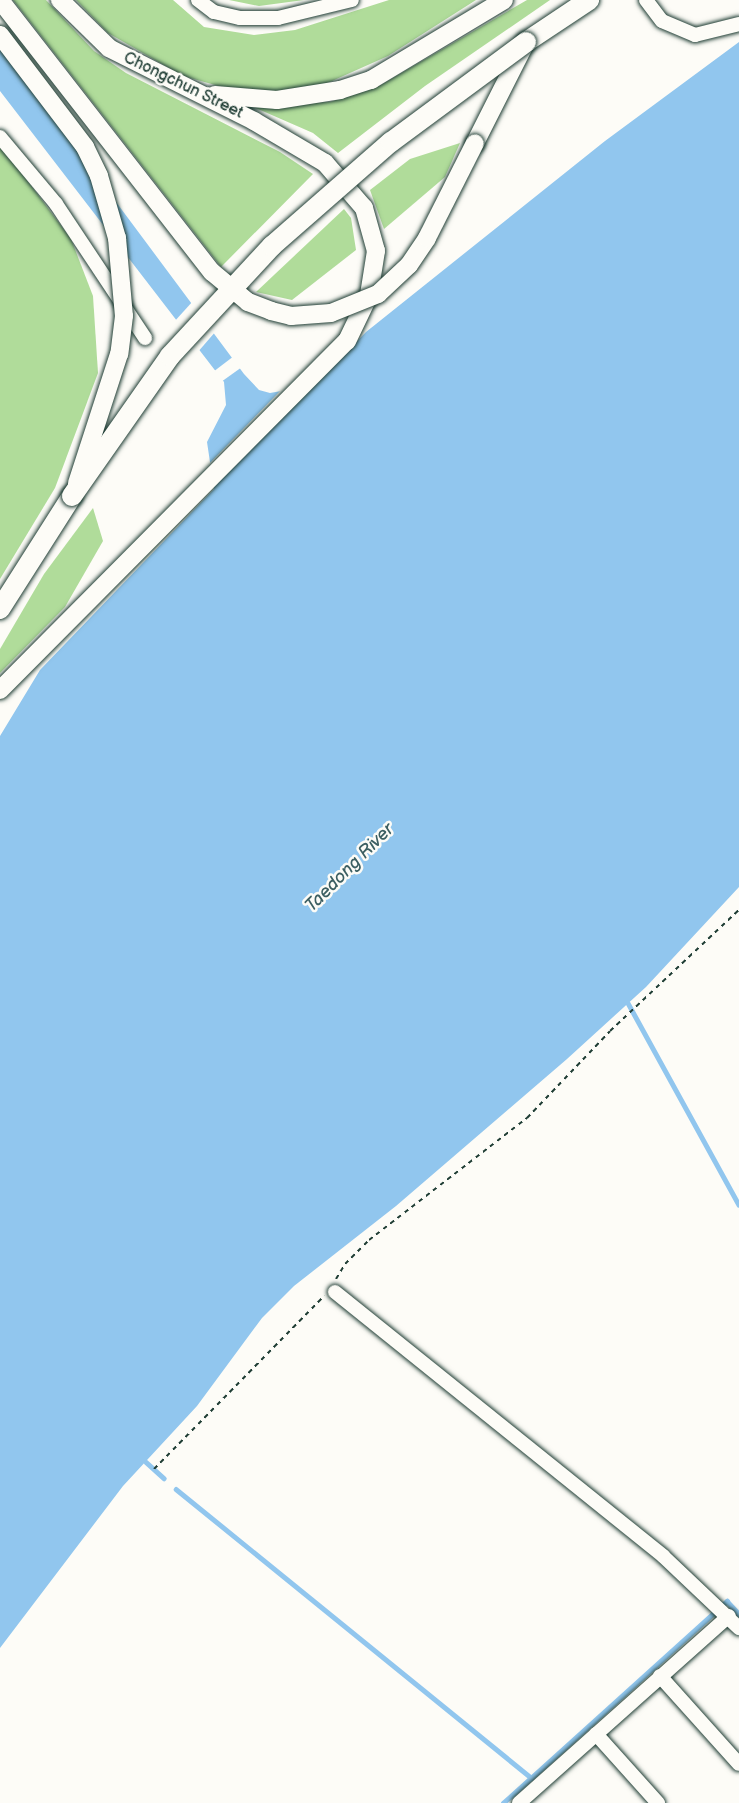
<!DOCTYPE html>
<html>
<head>
<meta charset="utf-8">
<style>
  body { margin:0 }
  #map { position:relative; width:739px; height:1803px; overflow:hidden; background:#fdfcf7; font-family:"Balsamiq Sans",sans-serif }
  div>[style] { position:absolute }
  [style*='--x'] { left:calc(var(--x)*1px); top:calc(var(--y)*1px); width:calc(var(--w)*1px); rotate:calc(var(--a)*1deg) }
  .green>* { inset:0; background:#b0dc9a }
  .water>* { inset:0; background:#91c6ee }
  .pier>* { inset:0; background:#fdfcf7 }
  .stream>* { height:4.5px; margin:-2.25px; padding:0 2.25px; transform-origin:2.25px; border-radius:2.25px; background:#91c6ee }
  .path>* { height:2px; margin-top:-1px; transform-origin:0; background:repeating-linear-gradient(90deg,#1f3d34 0 4.5px,transparent 0 9px) }
  .roads { filter:drop-shadow(0 0 2px #1f3d34) drop-shadow(0 0 2px #1f3d34) }
  .minor>* { height:14px; margin:-7px; padding:0 7px; transform-origin:7px; border-radius:7px; background:#fdfcf7 }
  .major>* { height:18px; margin:-9px; padding:0 9px; transform-origin:9px; border-radius:9px; background:#fdfcf7 }
  .highway>* { height:20px; margin:-10px; padding:0 10px; transform-origin:10px; border-radius:10px; background:#fdfcf7 }
  .bridges { filter:drop-shadow(0 0 2px #1f3d34) drop-shadow(0 0 2px #1f3d34) }
  .major-bridge>* { height:18px; margin:-9px; padding:0 9px; transform-origin:9px; border-radius:9px; background:#fdfcf7 }
  .highway-bridge>* { height:20px; margin:-10px; padding:0 10px; transform-origin:10px; border-radius:10px; background:#fdfcf7 }
  span { translate:-50% -50%; white-space:nowrap; text-align:center; line-height:1.15; -webkit-text-stroke:5px #fdfcf7; paint-order:stroke }
  .street-label { font-size:16px; color:#1f3d34 }
  .water-label { font-size:18px; color:#3c5f62; font-style:italic }
</style>
</head>
<body>
<div id="map">
  <div class="green">
    <i style="clip-path:polygon(13px 0,46px 0,94px 51px,126px 73px,280px 152px,313px 174px,221px 267px)"></i>
    <i style="clip-path:polygon(76px 0,173px 0,204px 27px,254px 35px,295px 30px,389px 0,476px 0,388px 56px,323px 85px,278px 92px,233px 90px,183px 76px,108px 33px)"></i>
    <i style="clip-path:polygon(229px 0,304px 0,259px 6px)"></i>
    <i style="clip-path:polygon(527px 0,550px 0,425px 86px,338px 153px,313px 133px,249px 105px,330px 102px,379px 86px)"></i>
    <i style="clip-path:polygon(460px 143px,445px 177px,384px 229px,370px 190px,410px 159px)"></i>
    <i style="clip-path:polygon(0 144px,71px 239px,93px 296px,98px 373px,55px 488px,0 579px)"></i>
    <i style="clip-path:polygon(344px 209px,351px 218px,356px 250px,292px 300px,256px 292px)"></i>
    <i style="clip-path:polygon(93px 508px,103px 541px,65px 607px,0 673px,0 649px,44px 574px)"></i>
  </div>
  <div class="water">
    <i style="clip-path:polygon(739px 42px,739px 887px,646px 987px,567px 1059px,396px 1206px,294px 1286px,262px 1318px,197px 1406px,123px 1486px,0 1648px,0 736px,40px 670px,214px 489px,207px 442px,226px 405px,224px 382px,0 91px,0 46px,244px 374px,259px 390px,270px 393px,315px 385px,366px 332px,605px 141px)"></i>
  </div>
  <div class="pier">
    <i style="clip-path:polygon(193px 301px,216px 331px,197px 353px,174px 322px)"></i>
    <i style="clip-path:polygon(234px 356px,242px 367px,221px 382px,213px 372px)"></i>
    <i style="clip-path:polygon(312px 382px,210px 487px,206px 467px,282px 389px)"></i>
  </div>
  <div class="stream">
    <i style="--x:628;--y:1003;--w:230;--a:61.2"></i>
    <i style="--x:146;--y:1462;--w:24;--a:42"></i>
    <i style="--x:176;--y:1489;--w:458;--a:39.1"></i>
    <i style="--x:531;--y:1778;--w:264;--a:-42.1"></i>
    <i style="--x:727;--y:1601;--w:18;--a:47"></i>
    <i style="--x:503;--y:1803;--w:38;--a:-42"></i>
  </div>
  <div class="path">
    <i style="--x:336;--y:1279;--w:17;--a:-59"></i>
    <i style="--x:345;--y:1264;--w:34;--a:-45"></i>
    <i style="--x:369;--y:1240;--w:200;--a:-37.7"></i>
    <i style="--x:527;--y:1118;--w:120;--a:-46.3"></i>
    <i style="--x:610;--y:1031;--w:177;--a:-43.2"></i>
    <i style="--x:154;--y:1469;--w:243;--a:-45.5"></i>
  </div>
  <div class="roads">
    <div class="minor">
      <i style="--x:198;--y:0;--w:20;--a:37"></i>
      <i style="--x:214;--y:12;--w:27;--a:13"></i>
      <i style="--x:240;--y:18;--w:38;--a:0"></i>
      <i style="--x:278;--y:18;--w:76;--a:-13.7"></i>
      <i style="--x:646;--y:0;--w:26;--a:53"></i>
      <i style="--x:662;--y:21;--w:36;--a:23"></i>
      <i style="--x:695;--y:35;--w:45;--a:-14"></i>
      <i style="--x:0;--y:137;--w:87;--a:50.1"></i>
      <i style="--x:56;--y:204;--w:161;--a:56.4"></i>
      <i style="--x:335;--y:1292;--w:421;--a:38.8"></i>
      <i style="--x:663;--y:1556;--w:105;--a:43.5"></i>
      <i style="--x:660;--y:1676;--w:118;--a:48.1"></i>
      <i style="--x:596;--y:1734;--w:93;--a:48.1"></i>
      <i style="--x:519;--y:1803;--w:281;--a:-41.7"></i>
    </div>
    <div class="major">
      <i style="--x:215;--y:95;--w:62;--a:4.6"></i>
      <i style="--x:277;--y:100;--w:64;--a:-9"></i>
      <i style="--x:340;--y:90;--w:33;--a:-18"></i>
      <i style="--x:371;--y:80;--w:155;--a:-31"></i>
      <i style="--x:475;--y:143;--w:113;--a:-63.2"></i>
      <i style="--x:0;--y:690;--w:492;--a:-45.2"></i>
      <i style="--x:347;--y:341;--w:51;--a:-64.4"></i>
      <i style="--x:369;--y:295;--w:45;--a:-81"></i>
      <i style="--x:376;--y:251;--w:45;--a:-105.6"></i>
      <i style="--x:364;--y:208;--w:60;--a:-130.9"></i>
      <i style="--x:325;--y:163;--w:82;--a:-149.4"></i>
      <i style="--x:254;--y:121;--w:162;--a:-153.3"></i>
      <i style="--x:109;--y:48;--w:69;--a:-135.6"></i>
    </div>
    <div class="highway">
      <i style="--x:526;--y:42;--w:76;--a:-33.7"></i>
      <i style="--x:0;--y:609;--w:134;--a:-57.5"></i>
    </div>
  </div>
  <div class="bridges">
    <div class="major-bridge">
      <i style="--x:0;--y:0;--w:345;--a:52.1"></i>
      <i style="--x:212;--y:272;--w:47;--a:39.8"></i>
      <i style="--x:248;--y:302;--w:25;--a:21"></i>
      <i style="--x:271;--y:311;--w:21;--a:14"></i>
      <i style="--x:291;--y:316;--w:40;--a:-4.3"></i>
      <i style="--x:331;--y:313;--w:51;--a:-22"></i>
      <i style="--x:378;--y:294;--w:42;--a:-43.1"></i>
      <i style="--x:409;--y:265;--w:32;--a:-56"></i>
      <i style="--x:427;--y:238;--w:106;--a:-63.2"></i>
      <i style="--x:0;--y:35;--w:141;--a:52.8"></i>
      <i style="--x:85;--y:147;--w:32;--a:64"></i>
      <i style="--x:99;--y:176;--w:65;--a:73.8"></i>
      <i style="--x:117;--y:238;--w:78;--a:84.9"></i>
      <i style="--x:124;--y:316;--w:38;--a:97"></i>
      <i style="--x:119;--y:354;--w:136;--a:108"></i>
    </div>
    <div class="highway-bridge">
      <i style="--x:72;--y:496;--w:171;--a:-55"></i>
      <i style="--x:170;--y:356;--w:150;--a:-47.2"></i>
      <i style="--x:272;--y:246;--w:158;--a:-41.2"></i>
      <i style="--x:391;--y:142;--w:168;--a:-36.5"></i>
    </div>
  </div>
  <div class="street-label">
    <span style="left:183px;top:86px;rotate:26deg">Chongchun Street</span>
  </div>
  <div class="water-label">
    <span style="left:350px;top:868px;rotate:-45deg">Taedong River</span>
  </div>
</div>
</body>
</html>
